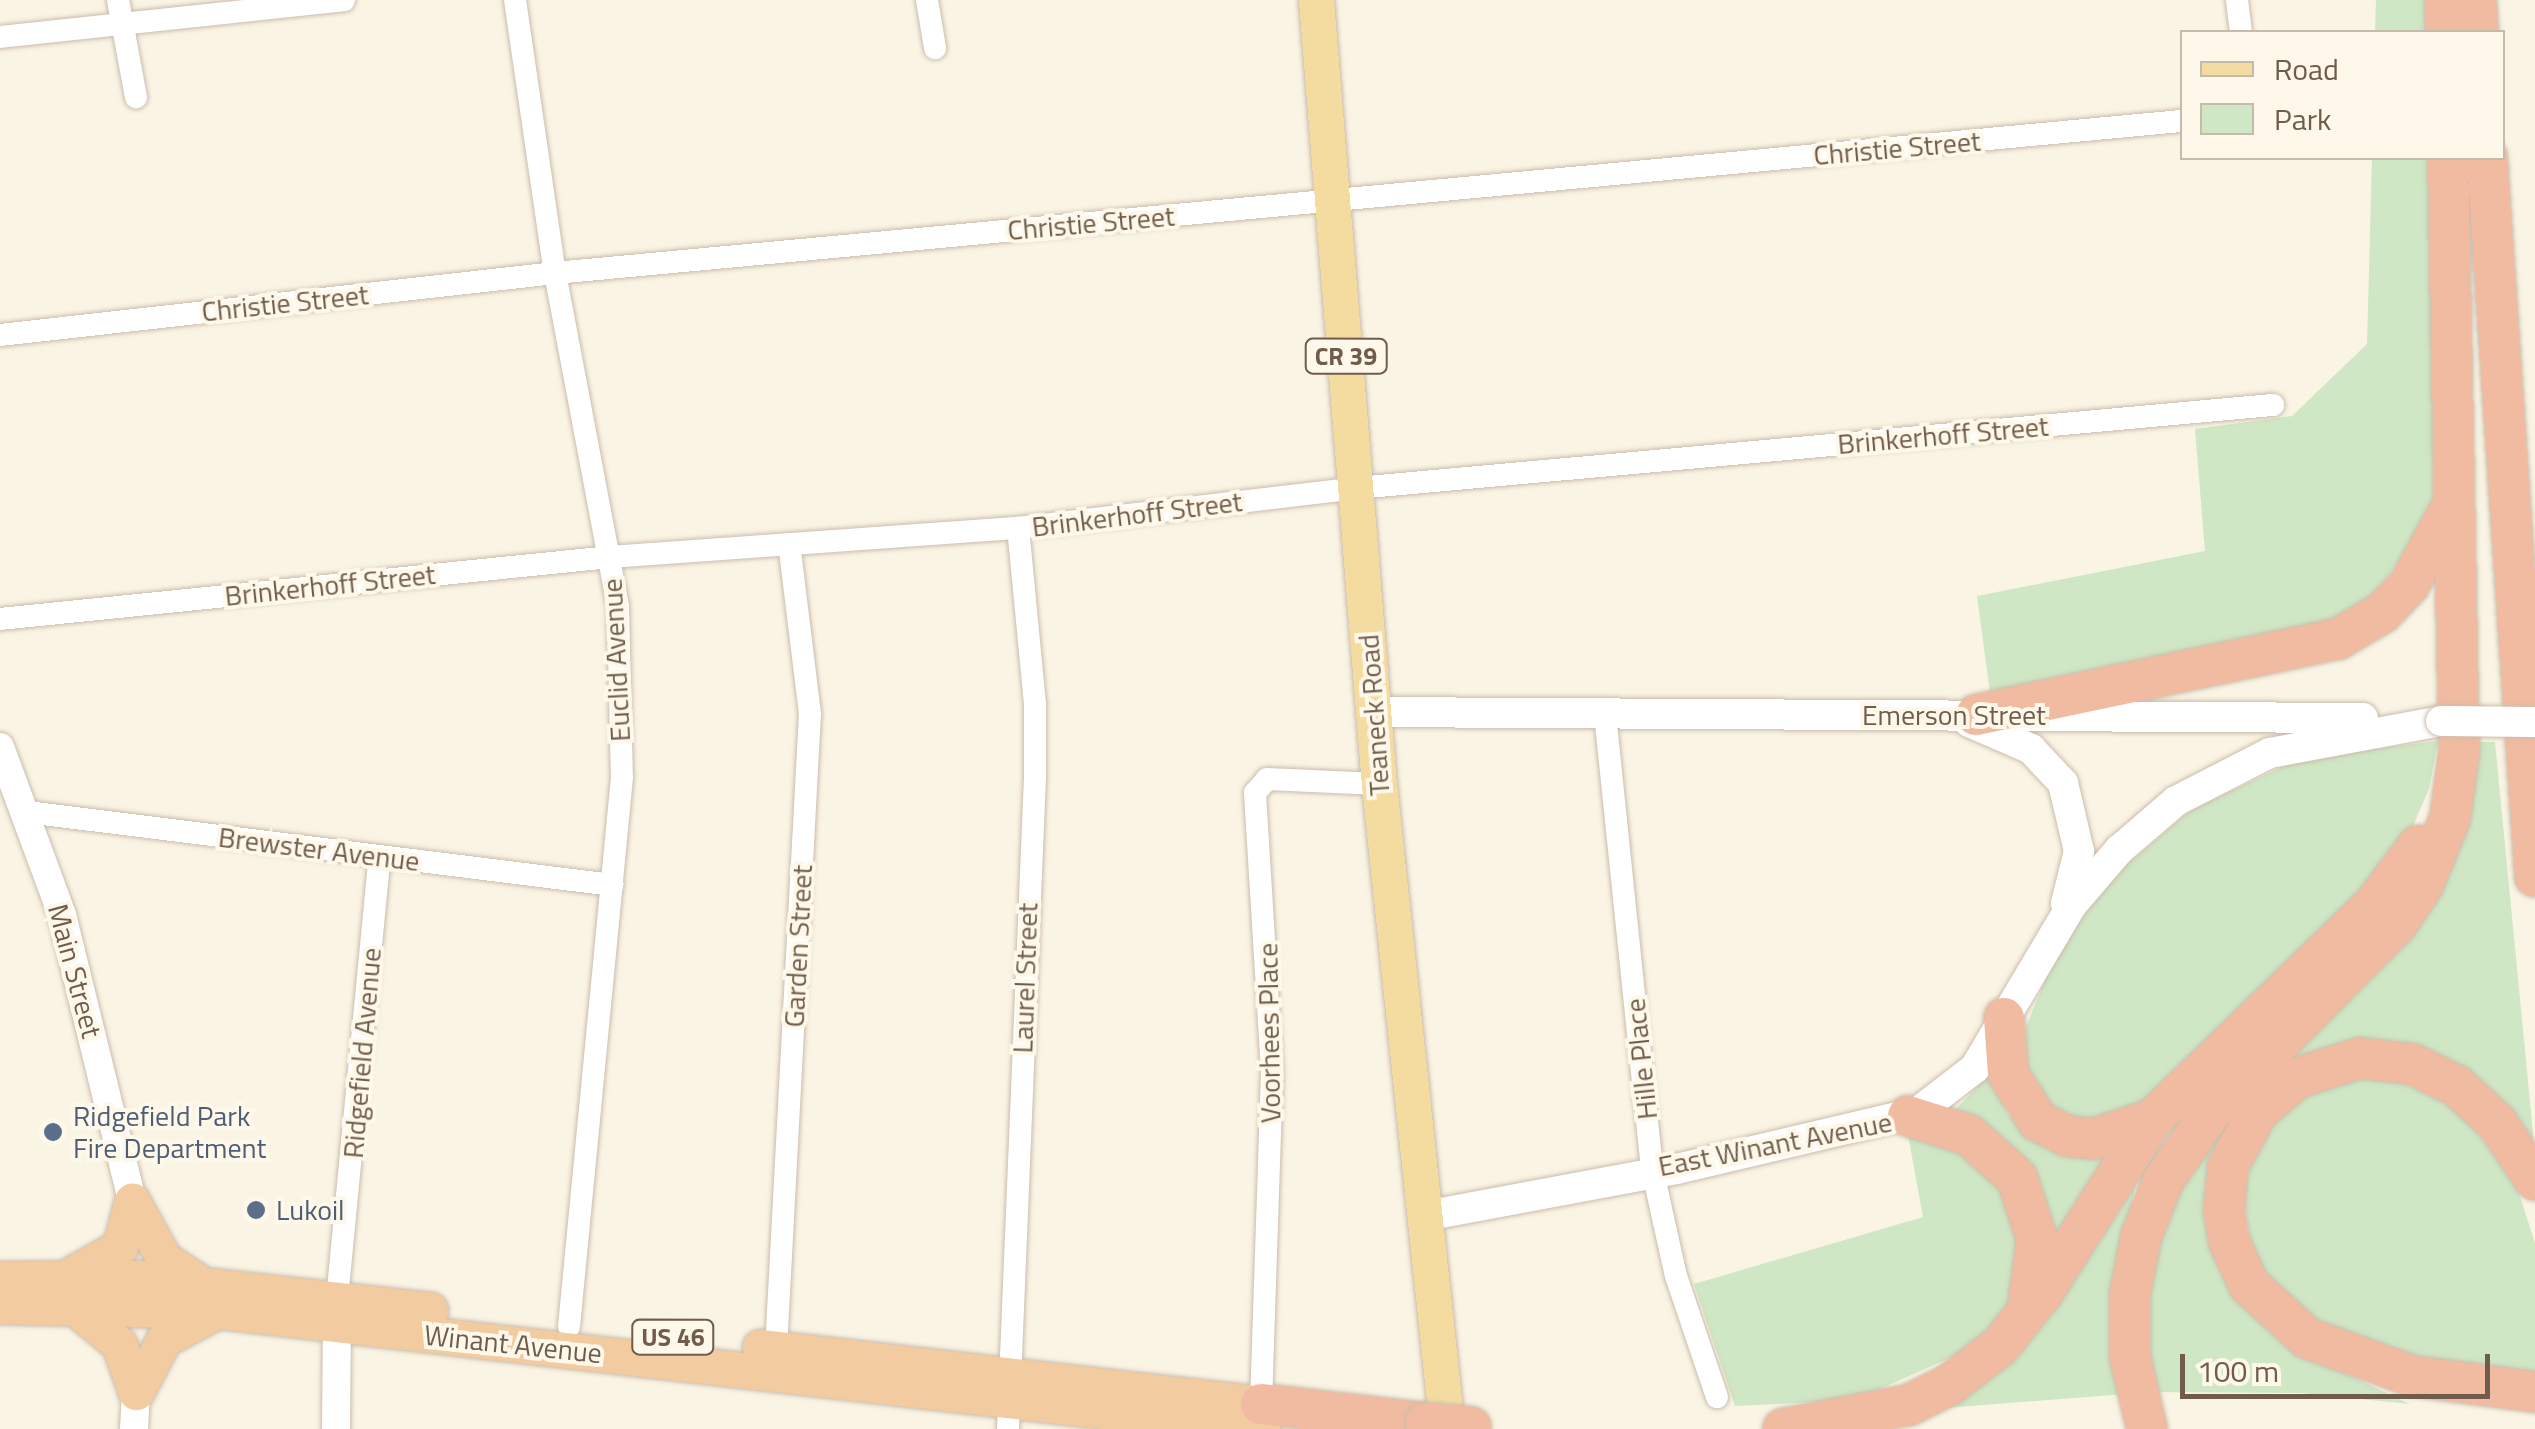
<!DOCTYPE html>
<html>
<head>
<meta charset="utf-8">
<style>
  body { margin:0 }
  #map { position:relative; width:2535px; height:1429px; overflow:hidden; background:#faf4e4; font-family:"Titillium Web",sans-serif }
  div>[style] { position:absolute }
  [style*='--x'] { left:calc(var(--x)*1px); top:calc(var(--y)*1px); width:calc(var(--w)*1px); rotate:calc(var(--a)*1deg) }
  .green>* { inset:0; background:#cfe7c4 }
  .roads { filter:drop-shadow(0 0 2px #cbbcac) drop-shadow(0 0 2px #cbbcac) }
  .minor>* { height:22px; margin:-11px; padding:0 11px; transform-origin:11px; border-radius:11px; background:#fff }
  .tertiary>* { height:28px; margin:-14px; padding:0 14px; transform-origin:14px; border-radius:14px; background:#fff }
  .secondary>* { height:30px; margin:-15px; padding:0 15px; transform-origin:15px; border-radius:15px; background:#fff }
  .primary>* { height:35px; margin:-17.5px; padding:0 17.5px; transform-origin:17.5px; border-radius:17.5px; background:#f4dca1 }
  .trunk>* { height:35px; margin:-17.5px; padding:0 17.5px; transform-origin:17.5px; border-radius:17.5px; background:#f2cca0 }
  .motorway>* { height:40px; margin:-20px; padding:0 20px; transform-origin:20px; border-radius:20px; background:#f0bba0 }
  .bridges { filter:drop-shadow(0 0 2px #cebdaa) drop-shadow(0 0 2px #cebdaa) }
  .secondary-bridge>* { height:30px; margin:-15px; padding:0 15px; transform-origin:15px; border-radius:15px; background:#fff }
  .motorway-bridge>* { height:40px; margin:-20px; padding:0 20px; transform-origin:20px; border-radius:20px; background:#f0bba0 }
  .dots>* { width:28px; height:28px; translate:-50% -50%; box-sizing:border-box; border:5px solid #fef8ea; border-radius:50% }
  span { translate:-50% -50%; white-space:nowrap; text-align:center; line-height:1.15; -webkit-text-stroke:8px #fef8ea; paint-order:stroke }
  .shield-label span { padding:2px 8px; background:#fef8ea; border:2px solid; border-radius:8px; -webkit-text-stroke-width:0 }
  .shield-label { font-size:25px; color:#715c4c; font-weight:700 }
  .street-label { font-size:28px; color:#715c4c }
  .service-label { font-size:28px; color:#4e5e75 }
  .left { translate:0 -50%; text-align:left }
  .legend { position:absolute; left:2180px; top:30px; width:325px; height:130px; box-sizing:border-box; background:#fef8ea; border:2px solid #c6baab; margin:0; padding:12px 18px; list-style:none; font-size:30px; color:#715c4c }
  .legend li { display:flex; align-items:center; gap:20px; height:50px }
  .legend b { width:50px; border:2px solid #c6baab }
  .scale { position:absolute; left:2180px; top:1354px; width:310px; height:45px; box-sizing:border-box; border:5px solid #715c4c; border-top:0; padding-left:12px; font-size:30px; line-height:35px; white-space:nowrap; color:#715c4c; -webkit-text-stroke:8px #fef8ea; paint-order:stroke }
</style>
</head>
<body>
<div id="map">
  <div class="green">
    <i style="clip-path:polygon(2376px 0,2433px 0,2433px 32px,2375px 32px)"></i>
    <i style="clip-path:polygon(2372px 158px,2433px 158px,2434px 521px,2348px 623px,1990px 693px,1977px 596px,2205px 551px,2195px 429px,2292px 416px,2367px 344px)"></i>
    <i style="clip-path:polygon(2438px 741px,2429px 789px,2403px 849px,2143px 1108px,2104px 1126px,2054px 1112px,2025px 1082px,2026px 1027px,2054px 958px,2110px 879px,2191px 810px,2301px 758px)"></i>
    <i style="clip-path:polygon(2473px 742px,2495px 742px,2535px 1153px,2487px 1089px,2424px 1047px,2367px 1041px,2286px 1064px,2411px 938px)"></i>
    <i style="clip-path:polygon(1994px 1069px,2007px 1114px,2048px 1149px,2105px 1159px,2051px 1265px,1952px 1113px)"></i>
    <i style="clip-path:polygon(2359px 1076px,2414px 1080px,2465px 1116px,2516px 1184px,2535px 1243px,2535px 1374px,2408px 1358px,2337px 1334px,2289px 1302px,2252px 1256px,2243px 1191px,2260px 1137px,2299px 1099px)"></i>
    <i style="clip-path:polygon(2227px 1117px,2208px 1187px,2221px 1273px,2294px 1349px,2410px 1404px,2301px 1393px,2152px 1392px,1932px 1409px,2137px 1174px,2111px 1331px,2171px 1193px)"></i>
    <i style="clip-path:polygon(1908px 1135px,1951px 1138px,1999px 1176px,2022px 1220px,2025px 1276px,1994px 1326px,1954px 1356px,1855px 1400px,1735px 1406px,1694px 1284px,1923px 1217px)"></i>
  </div>
  <div class="roads">
    <div class="minor">
      <i style="--x:118;--y:0;--w:99;--a:79.5"></i>
      <i style="--x:515;--y:0;--w:276;--a:81.7"></i>
      <i style="--x:555;--y:273;--w:339;--a:79.3"></i>
      <i style="--x:618;--y:606;--w:171;--a:88.7"></i>
      <i style="--x:622;--y:777;--w:552;--a:95.51"></i>
      <i style="--x:927;--y:0;--w:49;--a:80.5"></i>
      <i style="--x:2237;--y:0;--w:32;--a:83"></i>
      <i style="--x:0;--y:37;--w:346;--a:-6.1"></i>
      <i style="--x:0;--y:335;--w:558;--a:-6.37"></i>
      <i style="--x:555;--y:273;--w:1634;--a:-5.34"></i>
      <i style="--x:0;--y:619;--w:613;--a:-5.8"></i>
      <i style="--x:610;--y:557;--w:409;--a:-4.1"></i>
      <i style="--x:1018;--y:528;--w:341;--a:-6.7"></i>
      <i style="--x:1357;--y:488;--w:920;--a:-5.18"></i>
      <i style="--x:1605;--y:714;--w:456;--a:84.1"></i>
      <i style="--x:1652;--y:1168;--w:111;--a:77.5"></i>
      <i style="--x:1676;--y:1276;--w:128;--a:71.3"></i>
      <i style="--x:27;--y:812;--w:590;--a:7.11"></i>
      <i style="--x:337;--y:1299;--w:445;--a:-84.5"></i>
      <i style="--x:776;--y:1349;--w:636;--a:-86.94"></i>
      <i style="--x:810;--y:714;--w:171;--a:-97"></i>
      <i style="--x:1261;--y:1404;--w:333;--a:-88.1"></i>
      <i style="--x:1272;--y:1071;--w:279;--a:-93.5"></i>
      <i style="--x:1255;--y:793;--w:18;--a:-49"></i>
      <i style="--x:1267;--y:779;--w:112;--a:2.6"></i>
      <i style="--x:1008;--y:1429;--w:653;--a:-87.63"></i>
      <i style="--x:1035;--y:777;--w:73;--a:-90"></i>
      <i style="--x:1035;--y:704;--w:177;--a:-95.5"></i>
    </div>
    <div class="tertiary">
      <i style="--x:0;--y:747;--w:179;--a:69.7"></i>
      <i style="--x:62;--y:915;--w:294;--a:76.2"></i>
      <i style="--x:134;--y:1429;--w:37;--a:-87"></i>
      <i style="--x:336;--y:1429;--w:123;--a:-89.5"></i>
    </div>
    <div class="secondary">
      <i style="--x:1373;--y:712;--w:990;--a:0.35"></i>
      <i style="--x:1969;--y:722;--w:68;--a:23.5"></i>
      <i style="--x:2031;--y:749;--w:47;--a:46.7"></i>
      <i style="--x:2063;--y:783;--w:70;--a:76.8"></i>
      <i style="--x:2079;--y:851;--w:54;--a:104"></i>
      <i style="--x:1425;--y:1216;--w:256;--a:-10.6"></i>
      <i style="--x:1677;--y:1169;--w:248;--a:-13.3"></i>
      <i style="--x:1918;--y:1112;--w:72;--a:-37.7"></i>
      <i style="--x:1975;--y:1068;--w:188;--a:-59.3"></i>
      <i style="--x:2071;--y:906;--w:74;--a:-49.4"></i>
      <i style="--x:2119;--y:850;--w:75;--a:-40.7"></i>
      <i style="--x:2176;--y:801;--w:106;--a:-27.1"></i>
      <i style="--x:2270;--y:753;--w:174;--a:-10.6"></i>
    </div>
    <div class="primary">
      <i style="--x:1316;--y:0;--w:787;--a:85.41"></i>
      <i style="--x:1379;--y:784;--w:649;--a:83.98"></i>
    </div>
    <div class="trunk">
      <i style="--x:132;--y:1201;--w:66;--a:61.1"></i>
      <i style="--x:164;--y:1259;--w:43;--a:33.7"></i>
      <i style="--x:72;--y:1274;--w:55;--a:-29.4"></i>
      <i style="--x:120;--y:1247;--w:48;--a:-75.4"></i>
      <i style="--x:0;--y:1279;--w:140;--a:-0.4"></i>
      <i style="--x:140;--y:1278;--w:292;--a:6.3"></i>
      <i style="--x:69;--y:1303;--w:65;--a:39.4"></i>
      <i style="--x:119;--y:1344;--w:51;--a:70.5"></i>
      <i style="--x:0;--y:1306;--w:221;--a:1.3"></i>
      <i style="--x:221;--y:1311;--w:1048;--a:6.47"></i>
      <i style="--x:760;--y:1347;--w:504;--a:6.49"></i>
      <i style="--x:136;--y:1392;--w:60;--a:-62.2"></i>
      <i style="--x:164;--y:1339;--w:58;--a:-27.9"></i>
    </div>
    <div class="motorway">
      <i style="--x:2445;--y:0;--w:32;--a:88"></i>
      <i style="--x:2476;--y:0;--w:32;--a:86"></i>
      <i style="--x:2487;--y:158;--w:720;--a:86.18"></i>
      <i style="--x:1976;--y:715;--w:370;--a:-11.9"></i>
      <i style="--x:2338;--y:639;--w:51;--a:-30.6"></i>
      <i style="--x:2382;--y:613;--w:39;--a:-46"></i>
      <i style="--x:2409;--y:585;--w:85;--a:-61.3"></i>
      <i style="--x:2004;--y:1018;--w:56;--a:85.9"></i>
      <i style="--x:2008;--y:1074;--w:56;--a:57.4"></i>
      <i style="--x:2038;--y:1121;--w:33;--a:27"></i>
      <i style="--x:2067;--y:1136;--w:27;--a:6"></i>
      <i style="--x:2094;--y:1139;--w:62;--a:-18.7"></i>
      <i style="--x:1908;--y:1116;--w:64;--a:17.3"></i>
      <i style="--x:1969;--y:1135;--w:64;--a:41.9"></i>
      <i style="--x:2017;--y:1178;--w:64;--a:71.8"></i>
      <i style="--x:2037;--y:1239;--w:62;--a:97.5"></i>
      <i style="--x:2535;--y:1180;--w:69;--a:-123.7"></i>
      <i style="--x:2497;--y:1123;--w:54;--a:-137.2"></i>
      <i style="--x:2457;--y:1086;--w:50;--a:-153.9"></i>
      <i style="--x:2412;--y:1064;--w:52;--a:-173.4"></i>
      <i style="--x:2360;--y:1058;--w:66;--a:162.4"></i>
      <i style="--x:2297;--y:1078;--w:51;--a:139.8"></i>
      <i style="--x:2258;--y:1111;--w:63;--a:118.6"></i>
      <i style="--x:2228;--y:1166;--w:44;--a:95.2"></i>
      <i style="--x:2224;--y:1210;--w:31;--a:81"></i>
      <i style="--x:2229;--y:1241;--w:48;--a:65.6"></i>
      <i style="--x:2249;--y:1285;--w:79;--a:42.4"></i>
      <i style="--x:2307;--y:1338;--w:112;--a:19.9"></i>
      <i style="--x:2412;--y:1376;--w:124;--a:7.4"></i>
      <i style="--x:1261;--y:1404;--w:166;--a:6.6"></i>
      <i style="--x:1783;--y:1429;--w:128;--a:-10.8"></i>
      <i style="--x:1909;--y:1405;--w:45;--a:-26.6"></i>
      <i style="--x:1949;--y:1385;--w:64;--a:-37.4"></i>
      <i style="--x:2000;--y:1346;--w:69;--a:-51.5"></i>
      <i style="--x:2043;--y:1292;--w:205;--a:-57.6"></i>
      <i style="--x:2153;--y:1119;--w:308;--a:-44.1"></i>
      <i style="--x:2374;--y:905;--w:74;--a:-53.3"></i>
      <i style="--x:2147;--y:1429;--w:74;--a:-103.3"></i>
      <i style="--x:2130;--y:1357;--w:63;--a:-90"></i>
      <i style="--x:2130;--y:1294;--w:58;--a:-79.1"></i>
      <i style="--x:2141;--y:1237;--w:60;--a:-68.6"></i>
      <i style="--x:2163;--y:1181;--w:89;--a:-55.1"></i>
      <i style="--x:2214;--y:1108;--w:258;--a:-45.2"></i>
      <i style="--x:2396;--y:925;--w:48;--a:-56"></i>
      <i style="--x:2423;--y:885;--w:72;--a:-68.1"></i>
      <i style="--x:2450;--y:818;--w:67;--a:-82.2"></i>
      <i style="--x:2459;--y:752;--w:594;--a:-91.06"></i>
    </div>
  </div>
  <div class="bridges">
    <div class="secondary-bridge">
      <i style="--x:2441;--y:721;--w:94;--a:0.6"></i>
    </div>
    <div class="motorway-bridge">
      <i style="--x:1426;--y:1423;--w:45;--a:5.1"></i>
    </div>
  </div>
  <div class="dots">
    <i style="left:53px;top:1132px;background:#5c6f8a"></i>
    <i style="left:256px;top:1210px;background:#5c6f8a"></i>
  </div>
  <div class="shield-label">
    <span style="left:1346px;top:356px">CR 39</span>
    <span style="left:673px;top:1337px">US 46</span>
  </div>
  <div class="street-label">
    <span style="left:1897px;top:148px;rotate:-5deg">Christie Street</span>
    <span style="left:1091px;top:223px;rotate:-5deg">Christie Street</span>
    <span style="left:285px;top:303px;rotate:-6deg">Christie Street</span>
    <span style="left:1943px;top:435px;rotate:-5deg">Brinkerhoff Street</span>
    <span style="left:1137px;top:514px;rotate:-7deg">Brinkerhoff Street</span>
    <span style="left:330px;top:585px;rotate:-6deg">Brinkerhoff Street</span>
    <span style="left:616px;top:660px;rotate:-93deg">Euclid Avenue</span>
    <span style="left:1374px;top:715px;rotate:-94deg">Teaneck Road</span>
    <span style="left:1954px;top:715px">Emerson Street</span>
    <span style="left:319px;top:849px;rotate:7deg">Brewster Avenue</span>
    <span style="left:798px;top:946px;rotate:-87deg">Garden Street</span>
    <span style="left:75px;top:971px;rotate:75deg">Main Street</span>
    <span style="left:1025px;top:978px;rotate:-88deg">Laurel Street</span>
    <span style="left:1269px;top:1033px;rotate:-91deg">Voorhees Place</span>
    <span style="left:362px;top:1053px;rotate:-85deg">Ridgefield Avenue</span>
    <span style="left:1641px;top:1059px;rotate:-96deg">Hille Place</span>
    <span style="left:1775px;top:1144px;rotate:-11deg">East Winant Avenue</span>
    <span style="left:513px;top:1344px;rotate:6deg">Winant Avenue</span>
  </div>
  <div class="service-label">
    <span class="left" style="left:73px;top:1132px">Ridgefield Park<br>Fire Department</span>
    <span class="left" style="left:276px;top:1210px">Lukoil</span>
  </div>
  <ul class="legend">
  <li><b style="height:12px;background:#f4dca1"></b>Road</li>
  <li><b style="height:28px;background:#cfe7c4"></b>Park</li>
  </ul>
  <div class="scale">100 m</div>
</div>
</body>
</html>
